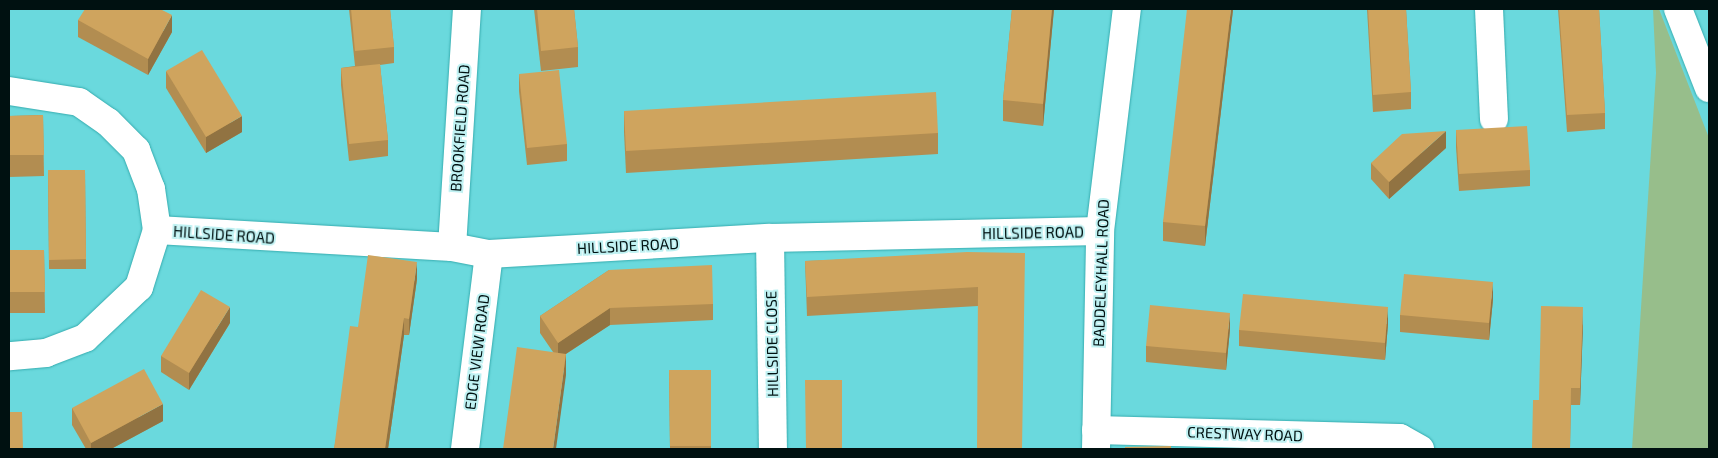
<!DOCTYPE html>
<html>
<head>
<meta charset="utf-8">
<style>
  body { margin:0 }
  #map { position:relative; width:1718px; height:458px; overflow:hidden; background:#6ad9dd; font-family:"Exo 2",sans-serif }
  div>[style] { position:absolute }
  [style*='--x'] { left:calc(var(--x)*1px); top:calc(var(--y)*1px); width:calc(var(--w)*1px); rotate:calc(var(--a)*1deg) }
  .green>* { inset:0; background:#97be8b }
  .roads { filter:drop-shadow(0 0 1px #36acaf) drop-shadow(0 0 1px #36acaf) }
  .minor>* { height:28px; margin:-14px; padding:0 14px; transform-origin:14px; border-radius:14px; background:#fff }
  .wall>* { inset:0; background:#b28d51 }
  .shaded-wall>* { inset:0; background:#917342 }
  .building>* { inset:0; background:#cfa45e }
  span { translate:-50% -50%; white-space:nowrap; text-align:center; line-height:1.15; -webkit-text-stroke:4px #bff1f2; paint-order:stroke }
  .street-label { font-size:15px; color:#011 }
  .frame { position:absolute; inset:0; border:10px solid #011; pointer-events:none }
</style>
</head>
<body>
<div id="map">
  <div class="green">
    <i style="clip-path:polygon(1653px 9px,1659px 9px,1709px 138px,1709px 449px,1632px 449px,1656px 73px)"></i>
  </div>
  <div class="roads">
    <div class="minor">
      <i style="--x:1489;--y:9;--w:110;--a:87.4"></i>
      <i style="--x:1678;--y:9;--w:85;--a:68.6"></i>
      <i style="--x:9;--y:91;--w:71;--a:8.9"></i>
      <i style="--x:79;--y:102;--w:35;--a:35"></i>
      <i style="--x:108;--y:122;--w:40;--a:45"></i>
      <i style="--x:136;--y:150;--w:42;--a:69"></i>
      <i style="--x:151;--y:189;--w:41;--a:81.7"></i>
      <i style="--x:157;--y:230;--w:60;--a:107.5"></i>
      <i style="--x:139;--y:287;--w:74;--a:136.6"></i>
      <i style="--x:85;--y:338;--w:42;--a:159"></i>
      <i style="--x:46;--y:353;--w:37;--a:175"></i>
      <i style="--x:157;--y:230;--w:295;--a:3.3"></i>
      <i style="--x:452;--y:247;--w:38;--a:11"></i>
      <i style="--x:489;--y:254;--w:281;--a:-3.3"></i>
      <i style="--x:770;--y:238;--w:330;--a:-1.2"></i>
      <i style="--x:770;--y:238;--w:211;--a:89.2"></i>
      <i style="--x:452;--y:247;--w:238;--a:-86.4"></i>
      <i style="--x:1096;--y:430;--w:304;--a:1.5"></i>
      <i style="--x:1400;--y:438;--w:23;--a:29"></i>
      <i style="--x:465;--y:449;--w:196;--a:-83"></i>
      <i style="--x:1096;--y:449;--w:218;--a:-88.9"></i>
      <i style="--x:1100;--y:231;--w:224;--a:-83.1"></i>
    </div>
  </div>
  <div class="wall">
    <i style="clip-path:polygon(349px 9px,390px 9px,394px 47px,394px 63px,380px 65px,388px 140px,388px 156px,349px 161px,341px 85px,341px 68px,355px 66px)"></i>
    <i style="clip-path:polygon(534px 9px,574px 9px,578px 47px,578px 67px,541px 71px)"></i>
    <i style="clip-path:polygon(1012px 9px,1054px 9px,1043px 126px,1003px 121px,1003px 100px)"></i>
    <i style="clip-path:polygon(1233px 9px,1205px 246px,1163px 241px,1163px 222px)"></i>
    <i style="clip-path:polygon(1367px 9px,1406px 9px,1411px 92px,1411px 109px,1373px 112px)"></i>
    <i style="clip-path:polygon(1558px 9px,1599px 9px,1605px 113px,1605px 129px,1567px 132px)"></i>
    <i style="clip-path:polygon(78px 20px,172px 32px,148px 75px,78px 37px)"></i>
    <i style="clip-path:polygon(166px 71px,242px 132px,206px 153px,166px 88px)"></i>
    <i style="clip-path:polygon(519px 74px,567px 144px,567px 161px,527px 165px,519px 91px)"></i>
    <i style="clip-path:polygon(624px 111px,938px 133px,938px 154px,626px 173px,624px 132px)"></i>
    <i style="clip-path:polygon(43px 115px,44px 176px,9px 177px,9px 116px)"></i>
    <i style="clip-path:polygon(1456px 130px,1530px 170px,1530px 186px,1459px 191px,1456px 147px)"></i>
    <i style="clip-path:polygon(1446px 148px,1389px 199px,1371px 179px,1371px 163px)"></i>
    <i style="clip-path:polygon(48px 170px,85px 170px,86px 269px,49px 269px)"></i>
    <i style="clip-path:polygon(9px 250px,44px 250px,45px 313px,9px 313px)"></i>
    <i style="clip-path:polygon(1025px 253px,978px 306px,807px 316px,805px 261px)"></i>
    <i style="clip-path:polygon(609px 270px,713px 304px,713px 320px,610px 325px,566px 354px,566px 375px,553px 352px,540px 333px,540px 316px)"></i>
    <i style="clip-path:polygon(417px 279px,409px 335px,404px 335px,388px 449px,334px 449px,358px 327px)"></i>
    <i style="clip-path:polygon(1493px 299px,1489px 340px,1400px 332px,1400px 315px)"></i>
    <i style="clip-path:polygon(230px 323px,189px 390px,161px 372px,161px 356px)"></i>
    <i style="clip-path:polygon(1388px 324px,1385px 360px,1239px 346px,1239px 330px)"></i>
    <i style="clip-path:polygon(1583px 324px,1580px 405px,1571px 405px,1570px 449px,1532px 449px,1539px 400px)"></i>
    <i style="clip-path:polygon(1230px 329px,1226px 370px,1146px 362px,1146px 346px)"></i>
    <i style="clip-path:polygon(669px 370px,711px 370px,711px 449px,670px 449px)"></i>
    <i style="clip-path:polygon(72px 408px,163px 421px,111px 449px,86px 449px,72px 425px)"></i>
  </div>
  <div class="shaded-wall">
    <i style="clip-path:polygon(1052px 9px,1054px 9px,1043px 126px,1043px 104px)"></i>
    <i style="clip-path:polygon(1231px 9px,1233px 9px,1233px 10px,1205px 246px,1205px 226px)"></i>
    <i style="clip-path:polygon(172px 15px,172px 32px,148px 75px,148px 59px)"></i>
    <i style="clip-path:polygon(242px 116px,242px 132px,206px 153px,206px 137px)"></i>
    <i style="clip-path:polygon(1446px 131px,1446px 148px,1389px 199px,1389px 182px)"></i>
    <i style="clip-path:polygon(417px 262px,417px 279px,409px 335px,409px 319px)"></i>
    <i style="clip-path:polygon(1493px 282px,1493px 299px,1489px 340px,1489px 323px)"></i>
    <i style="clip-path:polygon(230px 307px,230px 323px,189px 390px,189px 373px)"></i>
    <i style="clip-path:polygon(1388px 307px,1388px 324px,1385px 360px,1385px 343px)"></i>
    <i style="clip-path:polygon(1583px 307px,1583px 324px,1580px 405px,1580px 388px)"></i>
    <i style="clip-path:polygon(610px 308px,610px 325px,558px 359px,558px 343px)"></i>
    <i style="clip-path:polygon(1230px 313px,1230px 329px,1226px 370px,1226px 353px)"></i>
    <i style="clip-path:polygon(404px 318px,404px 335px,388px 449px,385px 449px)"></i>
    <i style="clip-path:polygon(566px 354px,566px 375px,556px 449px,553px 449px)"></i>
    <i style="clip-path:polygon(163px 404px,163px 421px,111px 449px,91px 449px,91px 443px)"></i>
  </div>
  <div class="building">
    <i style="clip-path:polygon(85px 9px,160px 9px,172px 15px,148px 59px,78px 20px)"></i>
    <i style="clip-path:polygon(351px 9px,390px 9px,394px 47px,355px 51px)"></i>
    <i style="clip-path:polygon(537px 9px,574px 9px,578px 47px,541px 51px)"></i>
    <i style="clip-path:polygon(1012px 9px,1052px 9px,1043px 104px,1003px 100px)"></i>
    <i style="clip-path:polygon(1187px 9px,1231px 9px,1205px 226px,1163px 222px)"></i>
    <i style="clip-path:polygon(1368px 9px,1406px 9px,1411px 92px,1373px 95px)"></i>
    <i style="clip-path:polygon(1559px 9px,1599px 9px,1605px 113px,1567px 115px)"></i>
    <i style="clip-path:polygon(202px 50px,242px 116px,206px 137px,166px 71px)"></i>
    <i style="clip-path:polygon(380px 64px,388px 140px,349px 144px,341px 68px)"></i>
    <i style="clip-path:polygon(559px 70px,567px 144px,527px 148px,519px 74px)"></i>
    <i style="clip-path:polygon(936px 92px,938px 133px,626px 151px,624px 111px)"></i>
    <i style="clip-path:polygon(43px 115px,44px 155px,9px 155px,9px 116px)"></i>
    <i style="clip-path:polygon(1527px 126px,1530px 170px,1459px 174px,1456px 130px)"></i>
    <i style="clip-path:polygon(1446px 131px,1389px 182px,1371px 163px,1402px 134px)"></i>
    <i style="clip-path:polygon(48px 170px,85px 170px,86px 259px,49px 260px)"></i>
    <i style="clip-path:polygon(9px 250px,44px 250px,45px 292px,9px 292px)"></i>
    <i style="clip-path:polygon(967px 252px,1025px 253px,1022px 449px,977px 449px,978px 287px,807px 297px,805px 261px)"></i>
    <i style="clip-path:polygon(368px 255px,417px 262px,409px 319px,404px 318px,385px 449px,334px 449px,350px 326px,358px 327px)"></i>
    <i style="clip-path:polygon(712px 265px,713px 304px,610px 308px,558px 343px,540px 316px,609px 270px)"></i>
    <i style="clip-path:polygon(1404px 274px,1493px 282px,1489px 323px,1400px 315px)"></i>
    <i style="clip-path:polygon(201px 290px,230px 307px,189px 373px,161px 356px)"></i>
    <i style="clip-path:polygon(1243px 294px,1388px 307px,1385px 343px,1239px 330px)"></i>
    <i style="clip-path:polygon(1150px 305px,1230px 313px,1226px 353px,1146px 346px)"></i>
    <i style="clip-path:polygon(1541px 306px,1583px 307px,1580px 388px,1571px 388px,1570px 449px,1532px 449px,1533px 400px,1539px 400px)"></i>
    <i style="clip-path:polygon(517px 347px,566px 354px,553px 449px,503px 449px)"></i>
    <i style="clip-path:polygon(144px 369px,163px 404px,91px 443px,72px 408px)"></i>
    <i style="clip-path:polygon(669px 370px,711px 370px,711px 446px,670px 446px)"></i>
    <i style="clip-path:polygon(805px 380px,842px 380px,842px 449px,806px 449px)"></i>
    <i style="clip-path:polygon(9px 412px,22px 412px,23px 449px,9px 449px)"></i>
    <i style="clip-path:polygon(1171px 446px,1171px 449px,1125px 449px,1125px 447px)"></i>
  </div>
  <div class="street-label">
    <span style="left:460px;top:128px;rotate:-86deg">BROOKFIELD ROAD</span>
    <span style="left:1033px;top:233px;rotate:-1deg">HILLSIDE ROAD</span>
    <span style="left:224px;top:235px;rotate:4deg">HILLSIDE ROAD</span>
    <span style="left:628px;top:246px;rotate:-3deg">HILLSIDE ROAD</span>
    <span style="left:1101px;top:273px;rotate:-88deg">BADDELEYHALL ROAD</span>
    <span style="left:772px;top:344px;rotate:-91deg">HILLSIDE CLOSE</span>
    <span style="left:477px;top:352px;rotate:-83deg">EDGE VIEW ROAD</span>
    <span style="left:1245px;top:434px;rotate:2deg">CRESTWAY ROAD</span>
  </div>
  <div class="frame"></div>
</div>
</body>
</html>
